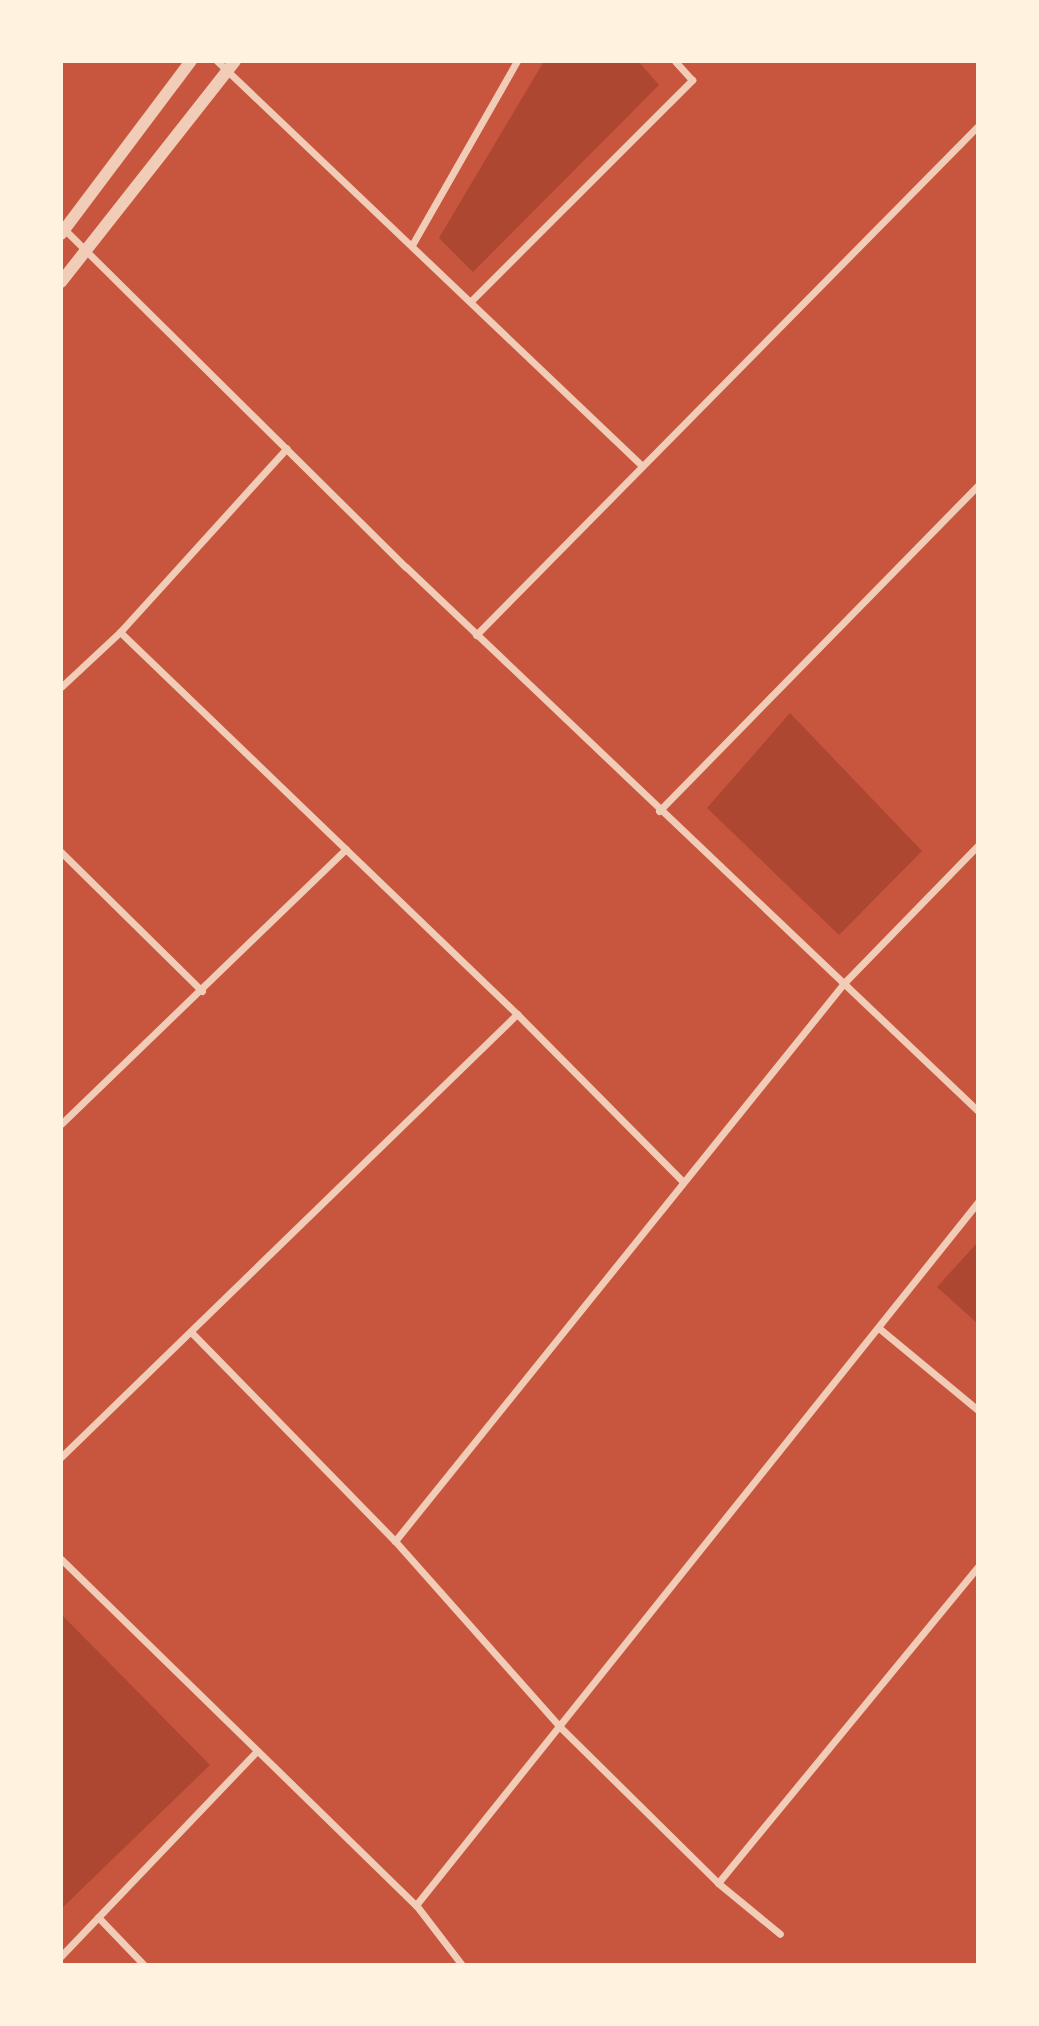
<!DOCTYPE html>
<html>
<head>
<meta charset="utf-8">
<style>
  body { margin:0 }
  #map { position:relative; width:1039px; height:2026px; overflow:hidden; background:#c8553d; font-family:"Asap Condensed",sans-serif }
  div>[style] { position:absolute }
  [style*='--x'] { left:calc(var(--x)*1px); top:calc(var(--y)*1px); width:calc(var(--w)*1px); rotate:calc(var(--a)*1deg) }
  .green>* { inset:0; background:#ae4732 }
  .minor>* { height:7px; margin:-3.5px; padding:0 3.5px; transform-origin:3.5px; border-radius:3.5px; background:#f1ccb7 }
  .tertiary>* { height:12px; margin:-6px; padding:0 6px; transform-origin:6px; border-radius:6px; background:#f1ccb7 }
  span { translate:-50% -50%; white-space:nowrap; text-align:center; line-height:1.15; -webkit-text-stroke:5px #fff3e0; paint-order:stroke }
  .frame { position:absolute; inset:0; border:63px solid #fff3e0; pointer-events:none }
</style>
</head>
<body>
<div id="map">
  <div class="green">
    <i style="clip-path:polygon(544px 61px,638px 61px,659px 85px,473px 272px,439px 238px)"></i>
    <i style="clip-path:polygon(790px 713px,922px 851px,839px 935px,707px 808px)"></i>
    <i style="clip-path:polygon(978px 1242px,978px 1324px,937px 1287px)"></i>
    <i style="clip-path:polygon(61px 1614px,210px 1765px,61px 1909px)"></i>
  </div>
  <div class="minor">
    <i style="--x:217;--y:61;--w:584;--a:43.61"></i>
    <i style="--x:65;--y:230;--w:479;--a:44.7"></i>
    <i style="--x:406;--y:567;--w:789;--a:43.56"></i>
    <i style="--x:412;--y:245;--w:212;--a:-60.3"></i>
    <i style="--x:471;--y:301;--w:313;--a:-45"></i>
    <i style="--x:692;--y:80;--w:25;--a:-132"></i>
    <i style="--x:120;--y:632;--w:551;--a:43.9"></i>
    <i style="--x:517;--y:1014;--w:235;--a:45.3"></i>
    <i style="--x:476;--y:635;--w:715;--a:-45.4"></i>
    <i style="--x:61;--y:687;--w:81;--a:-43"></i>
    <i style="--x:120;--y:632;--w:248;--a:-47.8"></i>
    <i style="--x:659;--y:811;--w:456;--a:-45.6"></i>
    <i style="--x:61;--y:852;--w:198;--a:44.6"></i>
    <i style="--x:61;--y:1124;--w:396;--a:-44"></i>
    <i style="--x:880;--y:1329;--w:127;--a:39.6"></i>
    <i style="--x:191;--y:1332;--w:292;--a:45.7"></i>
    <i style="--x:395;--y:1541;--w:249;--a:48.4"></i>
    <i style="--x:560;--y:1727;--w:222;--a:44.6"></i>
    <i style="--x:718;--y:1883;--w:80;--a:39.4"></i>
    <i style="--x:61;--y:1457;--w:636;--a:-44.17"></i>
    <i style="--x:395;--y:1541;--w:718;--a:-51.17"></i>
    <i style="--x:845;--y:982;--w:191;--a:-45.8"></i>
    <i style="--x:61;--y:1559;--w:496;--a:44.3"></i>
    <i style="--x:416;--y:1905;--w:76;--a:52.5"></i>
    <i style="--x:718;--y:1883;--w:409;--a:-50.6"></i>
    <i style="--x:416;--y:1905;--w:900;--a:-51.36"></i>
    <i style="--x:98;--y:1917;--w:66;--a:46.2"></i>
    <i style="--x:61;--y:1956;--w:282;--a:-46.3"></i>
  </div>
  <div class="tertiary">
    <i style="--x:61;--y:234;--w:216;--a:-53.1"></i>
    <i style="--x:61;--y:282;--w:281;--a:-51.8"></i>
  </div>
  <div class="frame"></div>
</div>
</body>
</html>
